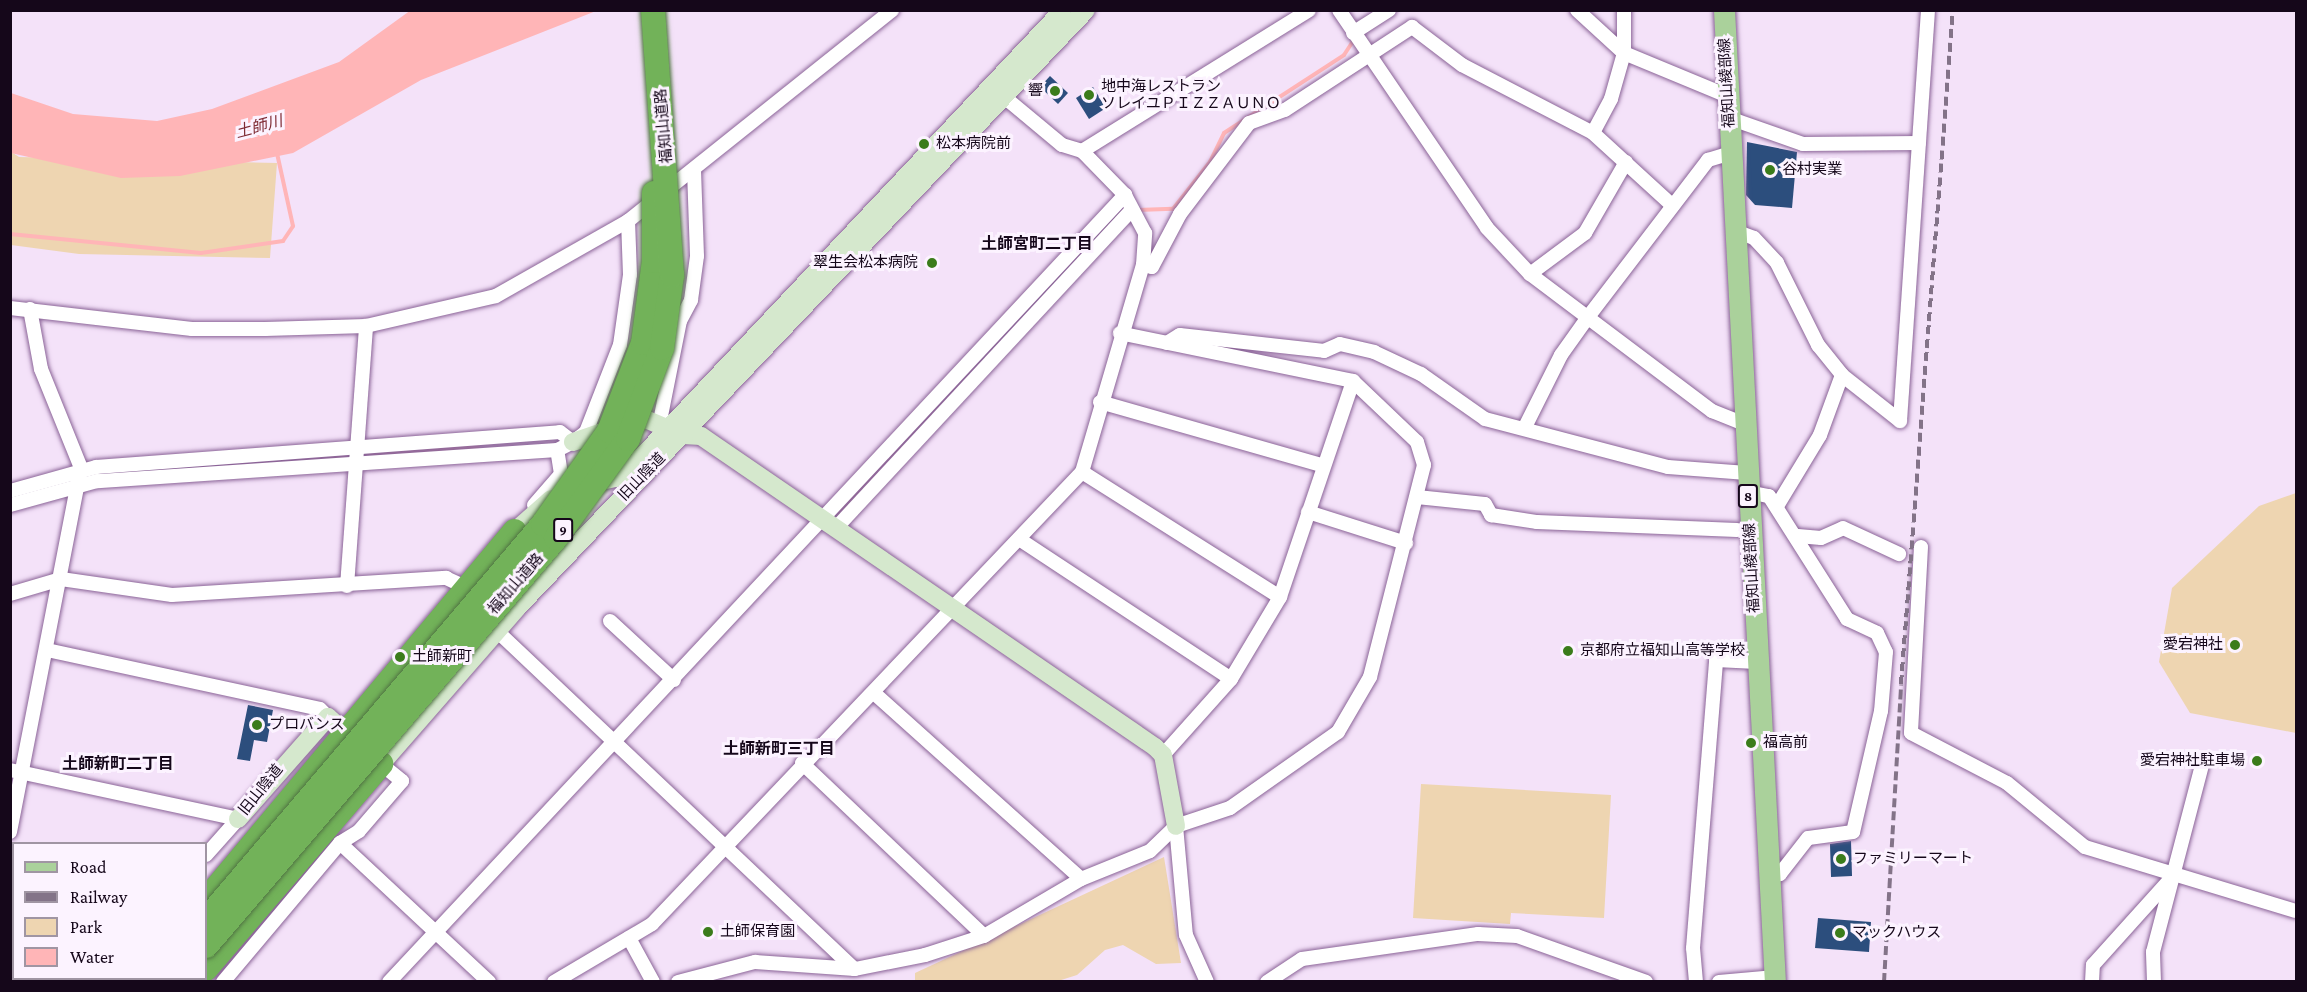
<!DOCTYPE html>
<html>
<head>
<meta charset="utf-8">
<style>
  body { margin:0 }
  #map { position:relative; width:2307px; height:992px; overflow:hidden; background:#f4e2f9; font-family:"Crimson Pro","Noto Sans JP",serif }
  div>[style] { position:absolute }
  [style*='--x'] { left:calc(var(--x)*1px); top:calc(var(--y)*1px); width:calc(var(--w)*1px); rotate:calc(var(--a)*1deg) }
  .green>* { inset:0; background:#eed5b1 }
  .water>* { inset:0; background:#ffb5b7 }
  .stream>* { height:4px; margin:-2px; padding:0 2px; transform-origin:2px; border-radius:2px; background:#ffb5b7 }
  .building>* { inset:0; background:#2c4e7d }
  .roads { filter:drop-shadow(0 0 2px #8a6397) drop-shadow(0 0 2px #8a6397) }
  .street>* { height:14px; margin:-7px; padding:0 7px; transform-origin:7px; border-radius:7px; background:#fff }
  .secondary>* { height:18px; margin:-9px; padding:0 9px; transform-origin:9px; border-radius:9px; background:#d5e8cd }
  .primary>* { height:21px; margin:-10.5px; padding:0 10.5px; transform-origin:10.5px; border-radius:10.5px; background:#aad19b }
  .highway>* { height:24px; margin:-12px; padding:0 12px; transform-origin:12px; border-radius:12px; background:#72b259 }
  .rail>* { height:4px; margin-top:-2px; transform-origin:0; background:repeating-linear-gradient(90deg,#837388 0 9px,transparent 0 13.5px) }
  .bridges { filter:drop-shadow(0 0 2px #517643) drop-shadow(0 0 2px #517643) }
  .highway-bridge>* { height:24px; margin:-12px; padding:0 12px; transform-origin:12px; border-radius:12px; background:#72b259 }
  .dots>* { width:16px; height:16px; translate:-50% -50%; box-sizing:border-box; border:3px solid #fcf3ff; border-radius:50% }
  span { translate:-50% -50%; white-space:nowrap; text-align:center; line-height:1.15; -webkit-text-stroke:6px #fcf3ff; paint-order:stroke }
  .shield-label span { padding:2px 4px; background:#fcf3ff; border:2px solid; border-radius:4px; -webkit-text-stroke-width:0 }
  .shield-label { font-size:14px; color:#15071a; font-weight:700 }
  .street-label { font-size:15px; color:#15071a }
  .poi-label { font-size:15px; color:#15071a }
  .left { translate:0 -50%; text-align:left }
  .right { translate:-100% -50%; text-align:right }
  .water-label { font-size:16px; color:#7f2b34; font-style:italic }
  .neighbourhood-label { font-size:16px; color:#15071a; font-weight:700 }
  .frame { position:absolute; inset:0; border:12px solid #15071a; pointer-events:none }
  .legend { position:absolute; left:12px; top:842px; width:195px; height:138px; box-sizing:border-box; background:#fcf3ff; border:2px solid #a095a3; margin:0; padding:8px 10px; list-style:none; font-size:18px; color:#15071a }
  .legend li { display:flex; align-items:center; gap:12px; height:30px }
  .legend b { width:30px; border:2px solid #a095a3 }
</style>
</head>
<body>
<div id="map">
  <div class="green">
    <i style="clip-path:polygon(10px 151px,19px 157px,277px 163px,270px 258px,79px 254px,11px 245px)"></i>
    <i style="clip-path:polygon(2296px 493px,2296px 733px,2190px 713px,2159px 662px,2172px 588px,2259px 506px)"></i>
    <i style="clip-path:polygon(1421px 784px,1611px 795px,1604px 918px,1511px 913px,1510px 924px,1413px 918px)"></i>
    <i style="clip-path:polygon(1164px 857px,1181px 963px,1156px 964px,1123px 945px,1105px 950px,1077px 975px,1058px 981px,915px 982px,915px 973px)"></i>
  </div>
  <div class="water">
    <i style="clip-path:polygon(411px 10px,596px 11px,421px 80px,293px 153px,180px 176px,121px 178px,11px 153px,11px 93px,73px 114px,157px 121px,212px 109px,339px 62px)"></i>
  </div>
  <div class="stream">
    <i style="--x:1137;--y:210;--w:36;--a:-2"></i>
    <i style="--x:1173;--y:209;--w:60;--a:-51.8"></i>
    <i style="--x:1210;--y:162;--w:32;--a:-64"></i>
    <i style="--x:1224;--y:133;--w:143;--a:-33"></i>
    <i style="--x:1344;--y:55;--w:20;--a:-57"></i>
    <i style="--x:10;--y:234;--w:192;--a:5.7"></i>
    <i style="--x:201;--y:253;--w:83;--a:-8.3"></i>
    <i style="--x:283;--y:241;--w:18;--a:-56"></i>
    <i style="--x:293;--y:226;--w:75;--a:-102.4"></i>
    <i style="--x:360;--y:454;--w:118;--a:-3.4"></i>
    <i style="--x:88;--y:476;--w:266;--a:-4.5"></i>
    <i style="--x:836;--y:516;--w:421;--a:-46.4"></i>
  </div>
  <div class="building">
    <i style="clip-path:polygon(1050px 76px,1068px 93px,1058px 104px,1040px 87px)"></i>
    <i style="clip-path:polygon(1093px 87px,1106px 108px,1089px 119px,1076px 98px)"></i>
    <i style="clip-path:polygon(1747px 142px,1797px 152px,1792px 208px,1755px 205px,1746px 195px)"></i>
    <i style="clip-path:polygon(248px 705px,273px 710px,267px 742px,254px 740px,250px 761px,237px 759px)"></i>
    <i style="clip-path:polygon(1851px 841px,1852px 876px,1831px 877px,1830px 844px)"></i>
    <i style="clip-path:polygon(1818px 918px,1871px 922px,1869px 952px,1815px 948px)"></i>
  </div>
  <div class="roads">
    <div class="street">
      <i style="--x:1339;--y:10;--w:263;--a:55.8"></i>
      <i style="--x:1487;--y:228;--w:63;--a:46.9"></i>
      <i style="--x:1530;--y:274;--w:228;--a:37"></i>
      <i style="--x:1712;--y:411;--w:35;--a:22"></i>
      <i style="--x:1577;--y:10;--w:64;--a:42.5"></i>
      <i style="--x:1624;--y:53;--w:113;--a:22.5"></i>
      <i style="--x:1624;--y:10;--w:43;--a:90"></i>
      <i style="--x:1624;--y:53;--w:48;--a:105.8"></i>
      <i style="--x:1611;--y:99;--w:38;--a:118"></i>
      <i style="--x:1593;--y:133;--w:108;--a:42.4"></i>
      <i style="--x:1353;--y:33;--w:43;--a:-32.6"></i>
      <i style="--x:1729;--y:118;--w:78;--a:19.4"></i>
      <i style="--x:1803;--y:144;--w:116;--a:-0.5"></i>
      <i style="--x:1082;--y:151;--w:267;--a:-31.8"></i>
      <i style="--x:1735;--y:231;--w:20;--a:20"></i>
      <i style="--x:1754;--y:238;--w:34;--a:47"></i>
      <i style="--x:1777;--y:263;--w:92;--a:63.4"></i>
      <i style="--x:1818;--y:345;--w:38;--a:51"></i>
      <i style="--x:1842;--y:375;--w:74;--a:38.4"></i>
      <i style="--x:1900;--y:421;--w:412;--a:-86.1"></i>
      <i style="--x:1143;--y:265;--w:9;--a:13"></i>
      <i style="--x:1152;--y:267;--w:60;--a:-62.2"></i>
      <i style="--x:1180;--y:214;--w:114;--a:-52.8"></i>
      <i style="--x:1249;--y:123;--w:38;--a:-20"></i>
      <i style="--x:1285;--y:110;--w:152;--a:-33.2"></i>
      <i style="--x:1412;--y:27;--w:63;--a:37.2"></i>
      <i style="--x:1462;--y:65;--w:148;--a:27.4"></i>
      <i style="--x:1530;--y:274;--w:69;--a:-36.7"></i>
      <i style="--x:1585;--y:233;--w:82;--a:-60"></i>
      <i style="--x:10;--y:308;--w:183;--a:6.6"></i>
      <i style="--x:192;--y:329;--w:73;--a:0"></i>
      <i style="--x:265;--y:329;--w:101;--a:-1.7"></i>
      <i style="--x:366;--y:326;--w:133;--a:-13"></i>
      <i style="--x:496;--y:296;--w:152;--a:-29.6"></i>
      <i style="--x:628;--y:221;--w:338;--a:-38.6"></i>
      <i style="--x:1167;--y:343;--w:15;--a:-32"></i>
      <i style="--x:1180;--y:335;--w:145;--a:6.3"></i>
      <i style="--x:1324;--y:351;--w:17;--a:-24"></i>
      <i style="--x:1340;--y:344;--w:35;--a:13"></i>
      <i style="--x:1374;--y:352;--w:52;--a:25.1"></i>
      <i style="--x:1421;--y:374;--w:78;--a:35.1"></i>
      <i style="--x:1485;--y:419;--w:189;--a:14.7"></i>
      <i style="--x:1668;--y:467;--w:79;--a:4.3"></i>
      <i style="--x:1100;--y:402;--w:230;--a:15.9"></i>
      <i style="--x:660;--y:421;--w:102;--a:-78.7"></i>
      <i style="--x:680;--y:321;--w:24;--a:-62"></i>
      <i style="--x:691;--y:300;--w:44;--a:-82.2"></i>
      <i style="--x:697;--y:256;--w:87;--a:-92"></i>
      <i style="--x:1525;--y:427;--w:80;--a:-63.4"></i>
      <i style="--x:1561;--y:355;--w:47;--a:-54.6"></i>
      <i style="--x:1588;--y:317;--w:198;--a:-52.6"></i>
      <i style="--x:1708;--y:160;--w:24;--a:-17"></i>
      <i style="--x:577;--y:439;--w:11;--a:-38"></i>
      <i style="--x:586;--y:432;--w:93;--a:-68.7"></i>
      <i style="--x:620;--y:345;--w:71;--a:-81.9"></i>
      <i style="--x:630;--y:275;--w:54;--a:-92.1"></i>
      <i style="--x:1082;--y:472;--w:234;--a:32.3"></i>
      <i style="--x:10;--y:491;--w:89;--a:-15.6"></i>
      <i style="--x:96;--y:467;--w:465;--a:-4.3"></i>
      <i style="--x:560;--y:432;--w:16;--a:38"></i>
      <i style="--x:573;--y:442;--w:18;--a:153"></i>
      <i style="--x:557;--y:450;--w:461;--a:176.1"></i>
      <i style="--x:97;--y:481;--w:90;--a:164.6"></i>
      <i style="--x:1748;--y:492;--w:21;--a:11"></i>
      <i style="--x:1769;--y:496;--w:146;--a:57.6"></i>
      <i style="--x:1847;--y:619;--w:33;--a:25"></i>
      <i style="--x:1877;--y:633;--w:21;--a:65"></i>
      <i style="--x:1886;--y:652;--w:59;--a:94.8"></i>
      <i style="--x:1881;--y:711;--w:124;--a:103"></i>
      <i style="--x:1853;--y:832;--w:45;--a:172.4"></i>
      <i style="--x:1808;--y:838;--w:46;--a:127.9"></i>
      <i style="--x:1780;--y:874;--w:12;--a:175"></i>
      <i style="--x:1417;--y:497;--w:68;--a:5.9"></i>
      <i style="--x:1485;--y:504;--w:13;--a:61"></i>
      <i style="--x:1491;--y:515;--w:47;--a:8.7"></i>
      <i style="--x:1537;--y:522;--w:200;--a:2.3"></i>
      <i style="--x:534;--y:505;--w:41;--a:-48.9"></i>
      <i style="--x:561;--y:474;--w:24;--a:-99"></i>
      <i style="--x:1777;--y:506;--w:83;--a:-58.8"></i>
      <i style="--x:1820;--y:435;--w:64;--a:-69.9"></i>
      <i style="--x:1308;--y:512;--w:103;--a:17.6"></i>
      <i style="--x:836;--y:528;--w:432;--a:-47.1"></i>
      <i style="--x:1798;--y:536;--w:23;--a:5"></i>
      <i style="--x:1821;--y:538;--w:24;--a:-24"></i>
      <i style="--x:1843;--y:528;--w:62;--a:24.9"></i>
      <i style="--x:1019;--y:539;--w:254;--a:33.4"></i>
      <i style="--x:1921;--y:547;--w:186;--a:93.1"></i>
      <i style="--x:1911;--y:733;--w:108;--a:27.5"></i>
      <i style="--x:2007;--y:783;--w:101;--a:39.4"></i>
      <i style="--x:2085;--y:847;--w:220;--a:16.9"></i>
      <i style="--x:347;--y:586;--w:261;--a:-85.8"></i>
      <i style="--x:10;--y:594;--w:53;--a:-16.4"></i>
      <i style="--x:61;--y:579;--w:112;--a:8.2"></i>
      <i style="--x:172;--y:595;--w:275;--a:-3.6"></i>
      <i style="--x:446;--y:578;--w:21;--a:25"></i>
      <i style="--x:610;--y:621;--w:87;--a:42.7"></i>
      <i style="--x:497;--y:631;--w:492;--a:43.4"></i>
      <i style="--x:47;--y:650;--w:279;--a:12.2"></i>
      <i style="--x:320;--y:709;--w:11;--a:45"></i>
      <i style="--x:874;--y:693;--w:278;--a:41.9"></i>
      <i style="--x:1163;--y:755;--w:102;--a:-48.2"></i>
      <i style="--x:1231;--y:679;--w:96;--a:-59.1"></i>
      <i style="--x:1280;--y:597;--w:228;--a:-71.3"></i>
      <i style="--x:802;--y:763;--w:251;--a:43.5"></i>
      <i style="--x:10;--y:770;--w:233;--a:12.1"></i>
      <i style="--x:238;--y:819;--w:48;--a:131.6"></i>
      <i style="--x:1176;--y:826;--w:109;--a:84.8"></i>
      <i style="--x:1186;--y:935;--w:51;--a:65.9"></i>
      <i style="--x:10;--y:832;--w:371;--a:-79"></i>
      <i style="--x:81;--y:468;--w:107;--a:-112"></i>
      <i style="--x:41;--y:369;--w:61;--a:-100.4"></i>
      <i style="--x:340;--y:843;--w:22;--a:-32"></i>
      <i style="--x:359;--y:831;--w:66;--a:-49.3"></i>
      <i style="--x:402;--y:781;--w:27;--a:-141"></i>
      <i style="--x:629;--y:938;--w:50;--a:61.4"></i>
      <i style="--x:10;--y:953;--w:4;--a:27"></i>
      <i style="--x:63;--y:978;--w:8;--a:30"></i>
      <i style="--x:22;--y:982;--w:7;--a:-34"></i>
      <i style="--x:223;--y:982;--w:182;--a:-49.9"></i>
      <i style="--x:340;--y:843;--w:204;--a:43"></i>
      <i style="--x:389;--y:982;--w:1078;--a:-46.92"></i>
      <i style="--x:554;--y:982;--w:114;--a:-30.6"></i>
      <i style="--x:652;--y:924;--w:624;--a:-46.43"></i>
      <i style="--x:1082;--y:472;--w:216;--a:-73.6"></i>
      <i style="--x:1143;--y:265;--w:32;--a:-86"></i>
      <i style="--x:1145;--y:233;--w:43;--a:-117.8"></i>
      <i style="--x:1125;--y:195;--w:62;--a:-134.3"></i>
      <i style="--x:1082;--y:151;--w:21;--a:-163"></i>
      <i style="--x:1062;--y:145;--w:78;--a:-140.2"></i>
      <i style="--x:678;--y:982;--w:80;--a:-14.6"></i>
      <i style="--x:755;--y:962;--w:100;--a:4"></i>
      <i style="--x:855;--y:969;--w:71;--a:-11.3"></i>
      <i style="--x:925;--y:955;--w:62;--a:-17.9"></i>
      <i style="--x:984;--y:936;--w:113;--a:-30.4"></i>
      <i style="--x:1081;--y:879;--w:74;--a:-22.1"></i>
      <i style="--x:1150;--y:851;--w:36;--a:-44"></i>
      <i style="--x:1176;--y:826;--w:57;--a:-18.4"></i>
      <i style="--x:1230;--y:808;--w:132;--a:-35.1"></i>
      <i style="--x:1338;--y:732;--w:64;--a:-59.8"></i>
      <i style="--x:1370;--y:677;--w:219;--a:-75.7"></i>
      <i style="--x:1424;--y:465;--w:24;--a:-107"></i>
      <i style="--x:1417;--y:442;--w:88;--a:-136.4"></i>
      <i style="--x:1353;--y:381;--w:238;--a:-168.4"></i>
      <i style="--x:1267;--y:982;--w:42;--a:-33.3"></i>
      <i style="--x:1302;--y:959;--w:178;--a:-8.1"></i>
      <i style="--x:1478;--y:934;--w:39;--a:3"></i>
      <i style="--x:1517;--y:936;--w:137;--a:19.6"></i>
      <i style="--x:1696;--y:982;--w:34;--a:-95"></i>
      <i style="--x:1693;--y:948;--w:289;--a:-85.4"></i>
      <i style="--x:1716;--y:660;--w:41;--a:2.8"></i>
      <i style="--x:1719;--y:982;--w:55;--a:-5.2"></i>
      <i style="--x:2092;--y:982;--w:17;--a:-87"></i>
      <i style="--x:2093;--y:965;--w:121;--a:-48"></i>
      <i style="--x:2154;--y:982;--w:30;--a:-92"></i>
      <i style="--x:2153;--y:952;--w:193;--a:-75.3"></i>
    </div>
    <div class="secondary">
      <i style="--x:573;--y:442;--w:74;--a:-18.9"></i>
      <i style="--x:643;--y:418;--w:43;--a:23"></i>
      <i style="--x:683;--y:435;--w:18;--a:3"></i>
      <i style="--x:701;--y:436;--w:550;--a:34.41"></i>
      <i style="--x:1155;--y:747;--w:11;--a:45"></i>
      <i style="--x:1163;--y:755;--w:72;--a:79.6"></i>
      <i style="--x:592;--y:483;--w:24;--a:-12"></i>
      <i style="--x:615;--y:478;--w:23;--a:-34"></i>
      <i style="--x:634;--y:465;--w:625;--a:-46.68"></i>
      <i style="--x:515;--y:531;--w:48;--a:-41.6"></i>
      <i style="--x:238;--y:819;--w:136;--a:-48.6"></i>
      <i style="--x:328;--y:717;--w:71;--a:41.6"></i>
      <i style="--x:381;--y:764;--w:207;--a:-48.9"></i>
      <i style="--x:517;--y:608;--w:825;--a:-46.42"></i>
    </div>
    <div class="primary">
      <i style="--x:1724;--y:10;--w:973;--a:87"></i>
    </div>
    <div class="highway">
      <i style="--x:206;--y:900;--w:481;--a:-50.1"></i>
      <i style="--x:206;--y:969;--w:270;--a:-49.5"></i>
      <i style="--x:152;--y:982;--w:5;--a:-53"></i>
      <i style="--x:176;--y:982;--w:4;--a:-63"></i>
    </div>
  </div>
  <div class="rail">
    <i style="--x:1884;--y:982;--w:298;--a:-86.7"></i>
    <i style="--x:1901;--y:684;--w:676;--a:-85.59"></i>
  </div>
  <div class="bridges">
    <div class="highway-bridge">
      <i style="--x:206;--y:920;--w:520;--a:-49.6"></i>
      <i style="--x:543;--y:524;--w:114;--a:-54.6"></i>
      <i style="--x:609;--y:431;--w:94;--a:-68.9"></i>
      <i style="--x:643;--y:343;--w:83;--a:-82.4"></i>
      <i style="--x:654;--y:261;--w:68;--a:-90"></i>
      <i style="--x:206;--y:946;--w:538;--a:-49.38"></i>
      <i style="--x:556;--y:538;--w:122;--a:-54"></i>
      <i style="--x:628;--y:439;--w:97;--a:-69.5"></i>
      <i style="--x:662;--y:348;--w:74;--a:-82.2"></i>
      <i style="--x:672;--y:275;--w:266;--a:-94.1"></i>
    </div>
  </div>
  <div class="dots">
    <i style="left:1055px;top:91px;background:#3b7c1b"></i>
    <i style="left:1089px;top:95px;background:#3b7c1b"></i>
    <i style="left:924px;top:144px;background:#3b7c1b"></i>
    <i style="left:1770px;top:170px;background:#3b7c1b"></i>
    <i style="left:932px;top:263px;background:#3b7c1b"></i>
    <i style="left:2235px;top:645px;background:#3b7c1b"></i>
    <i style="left:1568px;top:651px;background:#3b7c1b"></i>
    <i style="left:400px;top:657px;background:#3b7c1b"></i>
    <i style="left:257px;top:725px;background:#3b7c1b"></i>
    <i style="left:1751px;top:743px;background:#3b7c1b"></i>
    <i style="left:2257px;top:761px;background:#3b7c1b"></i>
    <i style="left:1841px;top:859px;background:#3b7c1b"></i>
    <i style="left:708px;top:932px;background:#3b7c1b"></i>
    <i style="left:1840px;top:933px;background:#3b7c1b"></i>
  </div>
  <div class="shield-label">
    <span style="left:1748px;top:496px">8</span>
    <span style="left:563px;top:530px">9</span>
  </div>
  <div class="street-label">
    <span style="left:1727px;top:83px;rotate:-93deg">福知山綾部線</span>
    <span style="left:664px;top:126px;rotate:-95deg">福知山道路</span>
    <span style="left:642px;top:477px;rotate:-46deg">旧山陰道</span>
    <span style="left:1752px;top:568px;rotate:-93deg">福知山綾部線</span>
    <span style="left:516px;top:584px;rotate:-49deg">福知山道路</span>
    <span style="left:261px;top:790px;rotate:-51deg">旧山陰道</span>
  </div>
  <div class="poi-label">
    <span class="left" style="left:1101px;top:95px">地中海レストラン<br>ソレイユＰＩＺＺＡＵＮＯ</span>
    <span class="right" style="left:1043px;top:91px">響</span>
    <span class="left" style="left:936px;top:144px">松本病院前</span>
    <span class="left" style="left:1782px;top:170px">谷村実業</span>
    <span class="right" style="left:918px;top:263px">翠生会松本病院</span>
    <span class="right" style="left:2223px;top:645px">愛宕神社</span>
    <span class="left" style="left:1580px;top:651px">京都府立福知山高等学校</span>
    <span class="left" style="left:412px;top:657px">土師新町</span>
    <span class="left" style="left:269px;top:725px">プロバンス</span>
    <span class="left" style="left:1763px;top:743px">福高前</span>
    <span class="right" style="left:2245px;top:761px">愛宕神社駐車場</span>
    <span class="left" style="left:1853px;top:859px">ファミリーマート</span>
    <span class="left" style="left:720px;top:932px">土師保育園</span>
    <span class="left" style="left:1852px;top:933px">マックハウス</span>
  </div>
  <div class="water-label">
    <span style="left:259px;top:127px;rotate:-15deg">土師川</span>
  </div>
  <div class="neighbourhood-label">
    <span style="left:1037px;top:244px">土師宮町二丁目</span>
    <span style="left:779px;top:749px">土師新町三丁目</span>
    <span style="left:118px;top:764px">土師新町二丁目</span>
  </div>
  <div class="frame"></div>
  <ul class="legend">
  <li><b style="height:8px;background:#aad19b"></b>Road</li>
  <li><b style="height:8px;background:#837388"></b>Railway</li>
  <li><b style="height:16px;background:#eed5b1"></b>Park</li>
  <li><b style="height:16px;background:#ffb5b7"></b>Water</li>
  </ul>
</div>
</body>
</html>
